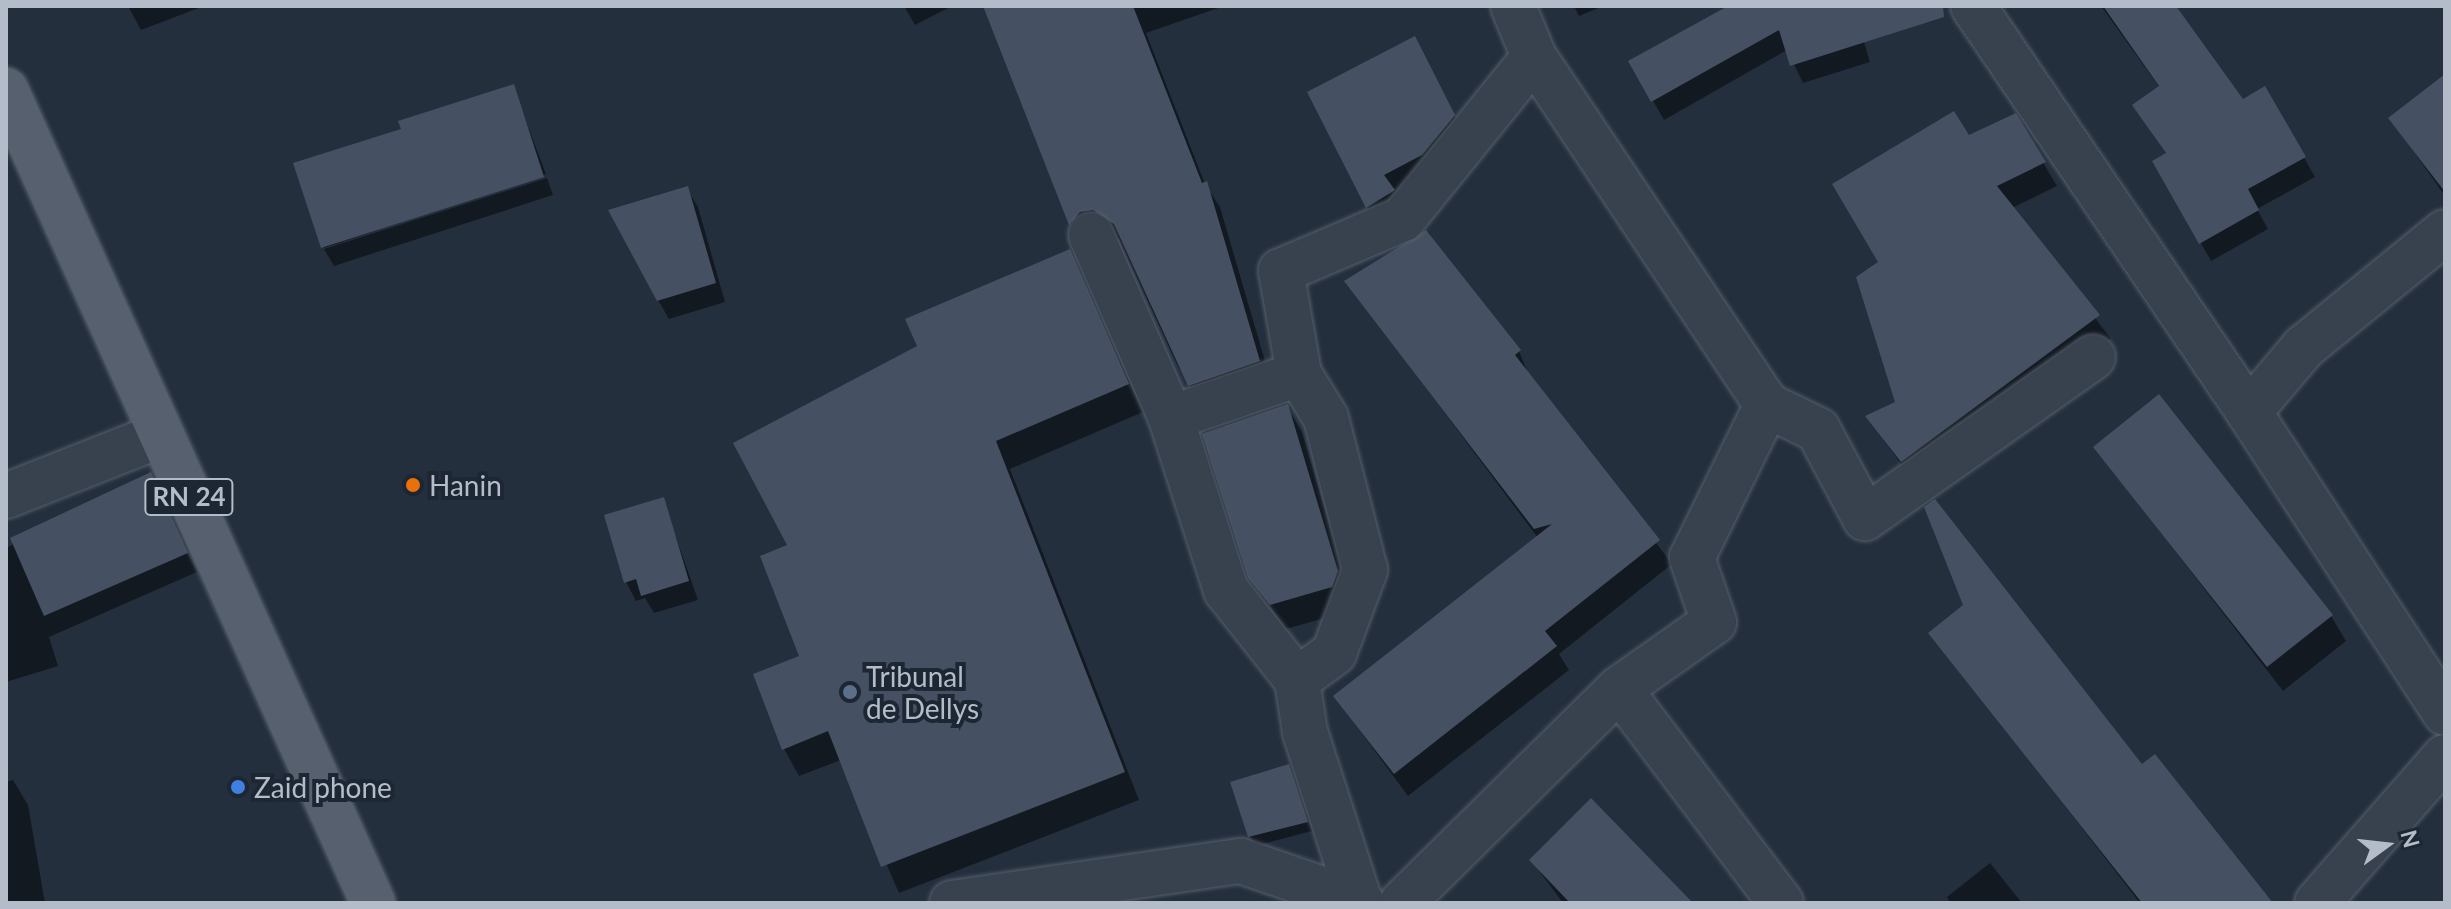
<!DOCTYPE html>
<html>
<head>
<meta charset="utf-8">
<style>
  body { margin:0 }
  #map { position:relative; width:2451px; height:909px; overflow:hidden; background:#242f3e; font-family:Lato,sans-serif }
  div>[style] { position:absolute }
  [style*='--x'] { left:calc(var(--x)*1px); top:calc(var(--y)*1px); width:calc(var(--w)*1px); rotate:calc(var(--a)*1deg) }
  .shadow>* { inset:0; background:#0007 }
  .building>* { inset:0; background:#455162 }
  .roads { filter:drop-shadow(0 0 2px #565f6c) drop-shadow(0 0 2px #565f6c) }
  .minor>* { height:44px; margin:-22px; padding:0 22px; transform-origin:22px; border-radius:22px; background:#38414e }
  .primary>* { height:44px; margin:-22px; padding:0 22px; transform-origin:22px; border-radius:22px; background:#56606e }
  .dots>* { width:22px; height:22px; translate:-50% -50%; box-sizing:border-box; border:4px solid #1d2633; border-radius:50% }
  span { translate:-50% -50%; white-space:nowrap; text-align:center; line-height:1.15; -webkit-text-stroke:8px #1d2633; paint-order:stroke }
  .shield-label span { padding:2px 6px; background:#1d2633; border:2px solid; border-radius:6px; -webkit-text-stroke-width:0 }
  .shield-label { font-size:26px; color:#b4bcc9; font-weight:700 }
  .poi-label { font-size:28px; color:#b4bcc9 }
  .left { translate:0 -50%; text-align:left }
  .frame { position:absolute; inset:0; border:8px solid #b4bcc9; pointer-events:none }
  .north { position:absolute; left:2347px; top:805px; width:80px; height:80px; -webkit-text-stroke:6px #1d2633; paint-order:stroke; rotate:75deg; font-size:22px; font-weight:700; line-height:32px; text-align:center; color:#b4bcc9 }
  .north::after { content:''; display:block; margin:auto; width:28px; height:36px; background:#b4bcc9; clip-path:polygon(50% 0,100% 100%,50% 72%,0 100%) }
</style>
</head>
<body>
<div id="map">
  <div class="shadow">
    <i style="clip-path:polygon(128px 6px,204px 6px,141px 30px)"></i>
    <i style="clip-path:polygon(904px 6px,952px 6px,915px 25px)"></i>
    <i style="clip-path:polygon(986px 6px,1224px 6px,1146px 33px,1205px 184px,1220px 207px,1272px 385px,1204px 409px,1177px 364px,1119px 239px,1096px 235px,1084px 247px,1071px 224px)"></i>
    <i style="clip-path:polygon(1574px 6px,1603px 6px,1579px 16px)"></i>
    <i style="clip-path:polygon(1732px 6px,1865px 6px,1855px 12px,1870px 62px,1803px 83px,1787px 50px,1664px 120px,1631px 62px)"></i>
    <i style="clip-path:polygon(2101px 6px,2174px 6px,2242px 101px,2265px 89px,2315px 177px,2257px 209px,2268px 229px,2211px 261px,2155px 162px,2167px 155px,2135px 106px,2160px 88px)"></i>
    <i style="clip-path:polygon(1425px 58px,1464px 135px,1433px 174px,1395px 194px,1404px 209px,1378px 225px,1367px 207px)"></i>
    <i style="clip-path:polygon(2445px 77px,2445px 196px,2391px 119px)"></i>
    <i style="clip-path:polygon(513px 87px,546px 174px,324px 248px,296px 164px,403px 131px)"></i>
    <i style="clip-path:polygon(2015px 116px,2057px 186px,2012px 208px,2111px 339px,1915px 483px,1867px 417px,1898px 404px,1881px 262px,1968px 138px)"></i>
    <i style="clip-path:polygon(547px 178px,553px 195px,334px 266px,324px 249px)"></i>
    <i style="clip-path:polygon(687px 189px,698px 207px,725px 302px,669px 319px,658px 300px)"></i>
    <i style="clip-path:polygon(1069px 251px,1143px 412px,1010px 469px,1139px 800px,899px 893px,841px 760px,799px 776px,784px 749px,802px 657px,790px 547px,919px 347px)"></i>
    <i style="clip-path:polygon(1347px 282px,1519px 351px,1529px 376px,1672px 564px,1559px 654px,1569px 670px,1408px 796px,1335px 697px,1538px 538px)"></i>
    <i style="clip-path:polygon(1287px 407px,1302px 432px,1351px 598px,1346px 612px,1286px 629px,1250px 577px)"></i>
    <i style="clip-path:polygon(2095px 447px,2331px 616px,2346px 641px,2283px 691px)"></i>
    <i style="clip-path:polygon(150px 475px,197px 572px,49px 637px,58px 666px,6px 682px,6px 548px)"></i>
    <i style="clip-path:polygon(663px 500px,698px 600px,654px 613px,645px 598px,636px 601px,626px 582px)"></i>
    <i style="clip-path:polygon(1931px 633px,2142px 767px,2268px 903px,2140px 903px)"></i>
    <i style="clip-path:polygon(1288px 766px,1312px 831px,1255px 846px,1250px 836px)"></i>
    <i style="clip-path:polygon(13px 780px,28px 805px,45px 903px,6px 903px,6px 782px)"></i>
    <i style="clip-path:polygon(1531px 860px,1690px 903px,1563px 903px)"></i>
    <i style="clip-path:polygon(1990px 863px,2022px 903px,1950px 903px,1947px 897px)"></i>
  </div>
  <div class="building">
    <i style="clip-path:polygon(983px 6px,1133px 6px,1202px 183px,1207px 181px,1260px 361px,1188px 386px,1114px 224px,1093px 210px,1080px 212px,1069px 225px)"></i>
    <i style="clip-path:polygon(1728px 6px,1943px 6px,1944px 17px,1790px 66px,1779px 30px,1651px 102px,1628px 61px)"></i>
    <i style="clip-path:polygon(2103px 6px,2176px 6px,2243px 99px,2265px 86px,2306px 157px,2248px 189px,2259px 210px,2199px 244px,2152px 161px,2166px 153px,2132px 105px,2159px 86px)"></i>
    <i style="clip-path:polygon(1415px 36px,1455px 115px,1422px 155px,1384px 175px,1395px 190px,1366px 208px,1307px 92px)"></i>
    <i style="clip-path:polygon(2445px 74px,2445px 192px,2388px 118px)"></i>
    <i style="clip-path:polygon(514px 84px,544px 177px,321px 248px,293px 163px,401px 129px,398px 121px)"></i>
    <i style="clip-path:polygon(1954px 111px,1969px 135px,2016px 113px,2046px 162px,1997px 186px,2100px 315px,1901px 462px,1865px 416px,1895px 402px,1856px 277px,1878px 262px,1832px 184px)"></i>
    <i style="clip-path:polygon(688px 186px,716px 283px,657px 301px,608px 210px)"></i>
    <i style="clip-path:polygon(1426px 230px,1521px 350px,1515px 355px,1660px 540px,1545px 631px,1557px 646px,1394px 774px,1333px 696px,1552px 524px,1534px 529px,1344px 281px)"></i>
    <i style="clip-path:polygon(1070px 249px,1129px 384px,996px 441px,1125px 772px,881px 867px,828px 731px,782px 750px,753px 674px,799px 656px,760px 556px,787px 545px,733px 443px,917px 346px,905px 319px)"></i>
    <i style="clip-path:polygon(2159px 394px,2333px 615px,2267px 667px,2093px 447px)"></i>
    <i style="clip-path:polygon(1288px 404px,1338px 571px,1332px 587px,1270px 605px,1248px 578px,1202px 434px)"></i>
    <i style="clip-path:polygon(151px 472px,188px 553px,44px 616px,10px 538px)"></i>
    <i style="clip-path:polygon(664px 497px,689px 581px,641px 596px,636px 579px,624px 583px,604px 515px)"></i>
    <i style="clip-path:polygon(1935px 499px,2142px 764px,2155px 754px,2273px 903px,2142px 903px,1928px 633px,1963px 605px,1924px 507px)"></i>
    <i style="clip-path:polygon(1289px 764px,1308px 822px,1248px 837px,1230px 782px)"></i>
    <i style="clip-path:polygon(1591px 798px,1693px 903px,1570px 903px,1529px 860px)"></i>
  </div>
  <div class="roads">
    <div class="minor">
      <i style="--x:1513;--y:6;--w:55;--a:67.6"></i>
      <i style="--x:1534;--y:57;--w:419;--a:56.2"></i>
      <i style="--x:1973;--y:6;--w:491;--a:55.8"></i>
      <i style="--x:2445;--y:232;--w:182;--a:140.8"></i>
      <i style="--x:2304;--y:347;--w:85;--a:130.2"></i>
      <i style="--x:2249;--y:412;--w:359;--a:56.9"></i>
      <i style="--x:1091;--y:235;--w:200;--a:66.4"></i>
      <i style="--x:1171;--y:418;--w:181;--a:72.3"></i>
      <i style="--x:1226;--y:590;--w:115;--a:51.7"></i>
      <i style="--x:1297;--y:680;--w:53;--a:81.3"></i>
      <i style="--x:1305;--y:732;--w:179;--a:72.1"></i>
      <i style="--x:1171;--y:418;--w:135;--a:-19"></i>
      <i style="--x:6;--y:496;--w:167;--a:-21.5"></i>
      <i style="--x:1297;--y:680;--w:46;--a:-36.1"></i>
      <i style="--x:1334;--y:653;--w:89;--a:-69.5"></i>
      <i style="--x:1365;--y:570;--w:157;--a:-104.4"></i>
      <i style="--x:1326;--y:418;--w:52;--a:-121.5"></i>
      <i style="--x:1299;--y:374;--w:105;--a:-99.9"></i>
      <i style="--x:1281;--y:271;--w:133;--a:-23.1"></i>
      <i style="--x:1403;--y:219;--w:208;--a:-51"></i>
      <i style="--x:952;--y:903;--w:292;--a:-8.3"></i>
      <i style="--x:1241;--y:861;--w:128;--a:19.1"></i>
      <i style="--x:1402;--y:903;--w:305;--a:-44.6"></i>
      <i style="--x:1781;--y:903;--w:268;--a:-127.1"></i>
      <i style="--x:1619;--y:689;--w:116;--a:-35.2"></i>
      <i style="--x:1714;--y:622;--w:68;--a:-109"></i>
      <i style="--x:1692;--y:558;--w:170;--a:-63.9"></i>
      <i style="--x:1767;--y:405;--w:57;--a:26.1"></i>
      <i style="--x:1818;--y:430;--w:100;--a:61.9"></i>
      <i style="--x:1865;--y:518;--w:279;--a:-35.2"></i>
      <i style="--x:2317;--y:903;--w:194;--a:-48.8"></i>
    </div>
    <div class="primary">
      <i style="--x:6;--y:90;--w:892;--a:65.7"></i>
    </div>
  </div>
  <div class="dots">
    <i style="left:413px;top:485px;background:#e8710a"></i>
    <i style="left:850px;top:692px;background:#5c6f8a"></i>
    <i style="left:238px;top:787px;background:#3f7fe0"></i>
  </div>
  <div class="shield-label">
    <span style="left:189px;top:497px">RN 24</span>
  </div>
  <div class="poi-label">
    <span class="left" style="left:429px;top:485px">Hanin</span>
    <span class="left" style="left:866px;top:692px">Tribunal<br>de Dellys</span>
    <span class="left" style="left:254px;top:787px">Zaid phone</span>
  </div>
  <div class="frame"></div>
  <div class="north">N</div>
</div>
</body>
</html>
